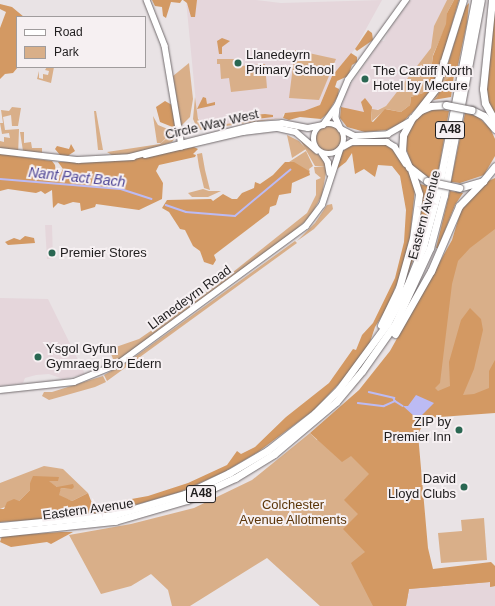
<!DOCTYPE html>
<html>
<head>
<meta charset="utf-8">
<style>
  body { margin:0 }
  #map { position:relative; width:495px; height:606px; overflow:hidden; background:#e9e3e5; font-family:Helvetica,sans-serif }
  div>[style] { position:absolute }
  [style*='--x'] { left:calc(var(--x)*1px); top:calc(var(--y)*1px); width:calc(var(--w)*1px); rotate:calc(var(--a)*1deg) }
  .built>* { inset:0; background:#e5d6db }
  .green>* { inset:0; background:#d9af89 }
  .round { border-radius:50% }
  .forest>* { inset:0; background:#d39963 }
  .water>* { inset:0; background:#bcbbf4 }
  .stream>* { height:1.5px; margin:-0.75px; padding:0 0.75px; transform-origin:0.75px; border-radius:0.75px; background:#bcbbf4 }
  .roads { filter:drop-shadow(0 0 1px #726c6e) drop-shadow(0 0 1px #726c6e) }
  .tertiary>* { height:5.5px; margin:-2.75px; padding:0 2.75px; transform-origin:2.75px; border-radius:2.75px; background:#fff }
  .tertiary>.ring { margin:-2.75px; padding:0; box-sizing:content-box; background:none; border:5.5px solid #fff; border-radius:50% }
  .primary>* { height:7px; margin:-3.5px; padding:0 3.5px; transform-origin:3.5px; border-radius:3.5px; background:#fff }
  .trunk>* { height:7px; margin:-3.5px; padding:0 3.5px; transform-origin:3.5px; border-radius:3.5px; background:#fff }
  .bridges { filter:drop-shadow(0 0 1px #726c6e) drop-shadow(0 0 1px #726c6e) }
  .primary-bridge>* { height:7px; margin:-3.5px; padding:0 3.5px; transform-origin:3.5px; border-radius:3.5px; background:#fff }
  .dots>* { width:11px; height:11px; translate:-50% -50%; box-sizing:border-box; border:2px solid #f6f0f2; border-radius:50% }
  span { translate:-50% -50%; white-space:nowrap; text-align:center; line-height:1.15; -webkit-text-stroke:4px #f6f0f2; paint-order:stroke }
  .shield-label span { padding:1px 3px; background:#f6f0f2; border:1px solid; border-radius:3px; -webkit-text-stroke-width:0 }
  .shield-label { font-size:12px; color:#1f1d1e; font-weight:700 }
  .poi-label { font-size:13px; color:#1f1d1e }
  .left { translate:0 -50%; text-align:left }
  .right { translate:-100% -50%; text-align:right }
  .street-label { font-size:13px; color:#1f1d1e }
  .park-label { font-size:13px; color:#5b3509 }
  .water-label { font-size:14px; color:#4d4495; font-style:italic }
  .legend { position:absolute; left:16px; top:16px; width:130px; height:52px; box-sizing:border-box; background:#f6f0f2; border:1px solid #a09c9d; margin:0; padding:5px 7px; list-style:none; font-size:12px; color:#1f1d1e }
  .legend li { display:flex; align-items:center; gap:8px; height:20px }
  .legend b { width:20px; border:1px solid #a09c9d }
</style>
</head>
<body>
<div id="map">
  <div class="built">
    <i style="clip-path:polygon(186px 0,256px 0,281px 3px,382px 0,355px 49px,332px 76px,320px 105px,304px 111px,283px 114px,283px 118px,209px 126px,200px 122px,197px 114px)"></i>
    <i style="clip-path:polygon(411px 0,447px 0,434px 26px,432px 48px,386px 106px,366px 114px,347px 112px,341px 108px,349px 87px,381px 41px,384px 41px,389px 30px)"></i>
    <i style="clip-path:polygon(45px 225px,52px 225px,53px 259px,47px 259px)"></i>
    <i style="clip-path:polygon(0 298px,48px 299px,85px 374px,63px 379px,49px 374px,36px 375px,25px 378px,23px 383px,0 386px)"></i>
    <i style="clip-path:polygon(490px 582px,490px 587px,495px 586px,495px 606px,406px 606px,408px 589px)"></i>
  </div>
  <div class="green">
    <i style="clip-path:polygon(447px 0,454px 0,447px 13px,447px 24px,433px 55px,430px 77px,423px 93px,411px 97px,410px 105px,401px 112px,386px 109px,371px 122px,372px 109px,378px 110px,386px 106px,431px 48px,434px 26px)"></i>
    <i style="clip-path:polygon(295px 50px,336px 59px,319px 100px,289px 98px)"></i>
    <i style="clip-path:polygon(461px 51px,455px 78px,455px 76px,444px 81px,437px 97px,433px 99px,447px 67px,452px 72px,457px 66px)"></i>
    <i style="clip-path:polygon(217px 59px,240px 59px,241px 66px,265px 64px,267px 88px,231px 92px,229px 78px,221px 79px,220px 64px,217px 64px)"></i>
    <i style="clip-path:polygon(189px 63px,193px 99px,190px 117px,181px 126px,173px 76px)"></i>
    <i style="clip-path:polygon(47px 67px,54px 67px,51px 83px,37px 79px,39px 71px,39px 78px,43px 79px,43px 74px,48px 75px,49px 71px,45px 70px)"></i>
    <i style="clip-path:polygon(195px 97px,198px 119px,205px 126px,283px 118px,198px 130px,193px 119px)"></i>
    <i style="clip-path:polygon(12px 107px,21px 108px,18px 126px,12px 126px,11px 115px,3px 117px,5px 130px,19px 129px,18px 156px,12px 157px,0 154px,0 141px,4px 142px,4px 137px,10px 138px,9px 133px,2px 134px,0 123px,3px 123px,1px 110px,9px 111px)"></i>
    <i style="clip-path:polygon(94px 111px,96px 111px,103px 150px,98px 150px)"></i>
    <i style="clip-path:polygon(153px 116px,158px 125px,170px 130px,170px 134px,161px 143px,157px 143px)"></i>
    <i class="round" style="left:316px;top:126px;width:26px;height:26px"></i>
    <i style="clip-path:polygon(175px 131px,176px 137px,172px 142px,145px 151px,115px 157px,107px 152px,160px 144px)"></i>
    <i style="clip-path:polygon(20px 132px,24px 132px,24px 143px,31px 142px,32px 148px,42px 148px,42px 153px,23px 151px)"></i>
    <i style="clip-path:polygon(287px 135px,299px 141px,306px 149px,292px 158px)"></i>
    <i style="clip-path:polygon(299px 138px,323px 159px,327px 167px,322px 195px,310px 217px,291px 234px,123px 358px,118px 361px,113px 359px,111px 354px,113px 348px,139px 339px,213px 288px,307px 213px,316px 195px,316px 180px,321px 178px,315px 173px,314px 167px,326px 167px,315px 166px)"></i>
    <i style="clip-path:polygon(306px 151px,313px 166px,309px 169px,310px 172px,289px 162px)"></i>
    <i style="clip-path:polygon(202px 153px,205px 170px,210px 190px,204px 188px,199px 167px,197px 154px)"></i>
    <i style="clip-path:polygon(203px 189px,209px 191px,221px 191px,208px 197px,192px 197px,188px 193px)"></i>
    <i style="clip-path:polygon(495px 195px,495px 410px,427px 416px,413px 431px,424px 577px,495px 572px,495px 586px,490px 587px,490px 582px,409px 589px,406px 606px,320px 606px,267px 558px,190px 606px,172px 606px,168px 590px,151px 574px,131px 586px,101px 594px,69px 535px,131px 524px,194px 508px,252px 480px,310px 433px,317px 440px,386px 364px)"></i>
    <i style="clip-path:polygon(332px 204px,333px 209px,314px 229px,297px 241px,315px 223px,327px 205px)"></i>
    <i style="clip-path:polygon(295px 241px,297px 243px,107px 381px,104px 375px,129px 361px)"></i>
    <i style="clip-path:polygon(103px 376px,106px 382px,95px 387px,49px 400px,42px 396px,44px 392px,52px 392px)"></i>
    <i style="clip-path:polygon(44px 466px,63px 469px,88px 493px,72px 501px,63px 498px,58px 495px,61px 488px,72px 489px,57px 487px,48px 481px,54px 481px,45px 477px,30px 483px,30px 490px,19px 501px,0 509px,0 483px)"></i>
    <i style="clip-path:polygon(484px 518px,487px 560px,441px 563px,438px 533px,462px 531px,461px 520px)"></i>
  </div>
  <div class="forest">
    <i style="clip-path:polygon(152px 0,182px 0,180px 3px,171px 2px,166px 18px,163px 16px,162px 7px,155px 6px)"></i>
    <i style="clip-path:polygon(183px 0,197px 0,195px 17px,191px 17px,187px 3px)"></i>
    <i style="clip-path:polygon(454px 0,459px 0,434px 86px,424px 100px,403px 122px,387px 130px,365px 132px,347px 127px,340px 118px,341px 107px,364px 112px,361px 102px,365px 98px,372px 107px,371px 121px,373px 122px,385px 109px,401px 112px,410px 105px,411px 97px,423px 93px,430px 77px,433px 56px,446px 24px,447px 13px)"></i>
    <i style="clip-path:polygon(469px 3px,467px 23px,457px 69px,453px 72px,447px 67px,465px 7px)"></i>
    <i style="clip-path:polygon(0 4px,12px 7px,24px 17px,17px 17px,18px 67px,13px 73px,5px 74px,0 79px,0 28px,6px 12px,0 9px)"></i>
    <i style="clip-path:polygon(495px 6px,495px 117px,487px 104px,486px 85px)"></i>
    <i style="clip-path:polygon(368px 30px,372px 33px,373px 40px,357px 51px,355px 49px)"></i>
    <i style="clip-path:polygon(222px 38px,230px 41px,222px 47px,222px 54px,219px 54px,217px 41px)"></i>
    <i style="clip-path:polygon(351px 53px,357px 57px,357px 62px,352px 65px,348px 76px,337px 81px,335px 87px,339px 89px,338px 96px,327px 114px,321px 119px,300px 117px,289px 120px,283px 118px,285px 113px,304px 111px,320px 105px,332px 76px)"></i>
    <i style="clip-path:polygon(454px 75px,451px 97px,433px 100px,437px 97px,444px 81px)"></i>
    <i style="clip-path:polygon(203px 97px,206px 98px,207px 104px,215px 102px,215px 105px,197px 109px)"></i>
    <i style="clip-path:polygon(165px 101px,172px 105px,175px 128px,160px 122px,156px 107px)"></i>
    <i style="clip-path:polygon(437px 109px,449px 111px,437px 179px,427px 177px,412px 166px,406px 148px,406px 136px,413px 122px,423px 113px)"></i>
    <i style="clip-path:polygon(465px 113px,477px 116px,490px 128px,495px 139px,495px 156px,484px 175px,460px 183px,451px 182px)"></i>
    <i style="clip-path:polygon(265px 114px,273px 115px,273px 117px,248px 120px,245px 118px,248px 115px)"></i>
    <i style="clip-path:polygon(383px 143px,392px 147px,408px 169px,415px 189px,410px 237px,399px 280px,394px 290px,393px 298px,375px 327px,369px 345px,348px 374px,314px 410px,258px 452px,224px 472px,180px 492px,104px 514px,67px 513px,50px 519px,0 522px,0 509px,4px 509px,7px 502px,14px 499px,19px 501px,30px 490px,30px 483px,33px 476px,59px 477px,58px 481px,49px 481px,57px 487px,73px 484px,74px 487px,72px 489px,61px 488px,59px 495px,72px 501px,88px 493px,93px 506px,148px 496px,188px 483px,227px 465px,237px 451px,241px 454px,255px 447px,286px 417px,329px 383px,353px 349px,356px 350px,362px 335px,373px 323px,395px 278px,404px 242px,406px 210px,400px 176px,392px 166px,378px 165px,375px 177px,364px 169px,355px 174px,352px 153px,346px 162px,337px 169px,340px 154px,349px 146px)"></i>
    <i style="clip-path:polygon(71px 144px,75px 151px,66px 157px,60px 155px,55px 149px,57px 146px,69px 149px)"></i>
    <i style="clip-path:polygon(194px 147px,198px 149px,193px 154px,196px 155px,195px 157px,159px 165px,156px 171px,163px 183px,162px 199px,139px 210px,96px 204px,95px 207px,81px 211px,80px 203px,73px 202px,64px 205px,58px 203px,53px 208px,52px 190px,45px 194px,41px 191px,36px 193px,8px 189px,0 191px,0 154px,52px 161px,55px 165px,57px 180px,63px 169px,58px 162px,116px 161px)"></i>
    <i style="clip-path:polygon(285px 162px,294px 162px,309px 171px,310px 175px,292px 183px,291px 193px,279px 195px,276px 205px,270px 207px,269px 213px,214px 255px,216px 260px,213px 265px,204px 262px,200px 251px,193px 246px,185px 230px,180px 229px,169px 212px,162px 208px,167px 200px,211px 199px,213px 201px,223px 194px,232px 199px,237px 199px,242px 193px,254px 188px,255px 182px,260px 184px,273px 175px)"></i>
    <i style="clip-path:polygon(495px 178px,495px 229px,470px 248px,458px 261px,452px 284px,440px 383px,435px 388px,438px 391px,450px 386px,449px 362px,461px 320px,470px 308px,481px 319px,483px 330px,474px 369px,463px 395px,474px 394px,489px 388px,489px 371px,495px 360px,495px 413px,426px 418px,418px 434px,428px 548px,433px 569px,491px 562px,495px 566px,495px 586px,490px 587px,490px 582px,409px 589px,406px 606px,373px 606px,351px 563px,365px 552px,343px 529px,358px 514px,344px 500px,369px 474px,351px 456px,342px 462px,310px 433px,359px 390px,390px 351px,452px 240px,462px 207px,486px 182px)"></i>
    <i style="clip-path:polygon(420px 184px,435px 188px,423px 235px,406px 278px,420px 218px)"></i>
    <i style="clip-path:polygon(450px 191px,463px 193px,455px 205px,438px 248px,436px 248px)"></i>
    <i style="clip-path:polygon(25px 236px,34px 238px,35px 243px,8px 245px,5px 242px,14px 238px,20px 240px)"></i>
    <i style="clip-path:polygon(61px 532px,73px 532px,51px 544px,47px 542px,11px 547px,0 542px,2px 536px)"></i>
  </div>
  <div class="water">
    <i style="clip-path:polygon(416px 395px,434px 403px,421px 416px,415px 417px,403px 406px,408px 406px)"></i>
  </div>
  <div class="stream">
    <i style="--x:0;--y:179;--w:121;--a:4.7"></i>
    <i style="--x:121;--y:189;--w:32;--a:18"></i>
    <i style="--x:166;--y:205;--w:21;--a:19"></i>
    <i style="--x:186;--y:212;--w:49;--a:4.7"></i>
    <i style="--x:235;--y:216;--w:72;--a:-39.9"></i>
    <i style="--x:369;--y:392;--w:26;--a:13"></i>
    <i style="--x:394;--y:398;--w:3;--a:72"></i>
    <i style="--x:358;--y:403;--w:26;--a:7"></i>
    <i style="--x:384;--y:406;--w:12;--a:-24"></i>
    <i style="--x:395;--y:401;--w:9;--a:32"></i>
  </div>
  <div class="roads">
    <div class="tertiary">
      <i style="--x:147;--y:0;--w:49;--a:68.6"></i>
      <i style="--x:165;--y:46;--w:102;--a:80.4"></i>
      <i style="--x:337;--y:108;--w:10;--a:96"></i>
      <i style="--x:336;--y:118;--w:12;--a:66"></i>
      <i style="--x:341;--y:129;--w:16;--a:27"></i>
      <i style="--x:355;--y:136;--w:33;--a:-3"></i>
      <i style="--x:388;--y:134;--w:24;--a:-30"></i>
      <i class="ring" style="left:314px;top:124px;width:24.5px;height:24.5px"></i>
      <i style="--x:343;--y:147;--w:10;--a:-29"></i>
      <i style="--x:352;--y:142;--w:35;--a:0"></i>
      <i style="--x:387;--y:142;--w:9;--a:32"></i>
      <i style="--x:395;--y:147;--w:20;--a:57"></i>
      <i style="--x:0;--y:151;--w:79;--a:6.6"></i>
      <i style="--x:78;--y:160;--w:55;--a:-3.1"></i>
      <i style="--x:322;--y:153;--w:11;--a:56"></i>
      <i style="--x:328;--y:162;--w:11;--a:80"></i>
      <i style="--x:145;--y:155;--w:101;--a:-13.2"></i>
      <i style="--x:243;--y:132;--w:35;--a:-7"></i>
      <i style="--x:278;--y:128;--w:18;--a:13"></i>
      <i style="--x:296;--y:132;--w:28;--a:41"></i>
      <i style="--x:130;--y:157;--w:130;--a:-14.3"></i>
      <i style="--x:256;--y:125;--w:26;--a:-4"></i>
      <i style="--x:282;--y:123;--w:26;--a:11"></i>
      <i style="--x:308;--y:128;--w:15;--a:-11"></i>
      <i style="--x:323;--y:125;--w:24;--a:-54"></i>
      <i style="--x:337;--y:106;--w:28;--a:-67"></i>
      <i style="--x:348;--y:80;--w:99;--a:-54.1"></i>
      <i style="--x:0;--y:390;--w:74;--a:-6.2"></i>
      <i style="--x:74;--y:382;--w:48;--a:-22.2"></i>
      <i style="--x:118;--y:364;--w:233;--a:-36.3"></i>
      <i style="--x:306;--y:226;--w:26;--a:-53"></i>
      <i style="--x:322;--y:205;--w:58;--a:-71.9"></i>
    </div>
    <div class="primary">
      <i style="--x:472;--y:110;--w:13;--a:27"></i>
      <i style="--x:484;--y:116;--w:17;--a:50"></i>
      <i style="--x:427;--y:181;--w:23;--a:-142"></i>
      <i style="--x:409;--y:167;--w:17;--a:-114"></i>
      <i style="--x:402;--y:151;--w:16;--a:-86"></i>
      <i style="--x:403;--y:135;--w:19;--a:-62"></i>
      <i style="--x:412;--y:118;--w:12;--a:-42"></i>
      <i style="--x:421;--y:110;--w:11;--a:-22"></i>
      <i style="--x:431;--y:106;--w:15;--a:-4"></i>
      <i style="--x:459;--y:188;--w:25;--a:-16"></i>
      <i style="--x:483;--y:181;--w:19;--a:-51"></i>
    </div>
    <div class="trunk">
      <i style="--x:492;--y:0;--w:89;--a:95.8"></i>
      <i style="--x:483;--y:89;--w:14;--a:82"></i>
      <i style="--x:485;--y:103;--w:21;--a:61"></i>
      <i style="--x:415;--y:115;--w:33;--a:-52"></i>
      <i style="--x:435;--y:89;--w:93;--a:-72.5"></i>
      <i style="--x:381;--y:325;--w:41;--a:-64.1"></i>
      <i style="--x:399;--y:288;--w:52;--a:-74.4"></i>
      <i style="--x:413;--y:238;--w:44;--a:-82.2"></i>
      <i style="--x:419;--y:194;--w:25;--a:-108"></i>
      <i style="--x:395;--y:334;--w:73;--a:-60.3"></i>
      <i style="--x:431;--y:271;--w:71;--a:-66.7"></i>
      <i style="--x:459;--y:206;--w:35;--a:-46"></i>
      <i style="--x:0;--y:526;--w:114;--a:-5.6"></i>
      <i style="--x:113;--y:515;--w:75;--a:-16.3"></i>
      <i style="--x:185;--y:494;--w:49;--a:-25.5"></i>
      <i style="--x:229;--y:473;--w:45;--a:-30.5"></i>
      <i style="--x:268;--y:450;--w:60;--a:-38.2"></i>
      <i style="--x:315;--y:413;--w:34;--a:-45"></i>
      <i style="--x:339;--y:389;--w:81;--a:-53.6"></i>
      <i style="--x:387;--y:324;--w:43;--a:-62.2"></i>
      <i style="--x:407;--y:286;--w:42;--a:-67.7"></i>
      <i style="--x:423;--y:247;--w:58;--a:-75"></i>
      <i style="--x:438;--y:191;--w:195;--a:-79"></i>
      <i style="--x:0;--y:533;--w:116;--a:-6"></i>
      <i style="--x:115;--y:521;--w:75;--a:-16.3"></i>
      <i style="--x:187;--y:500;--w:53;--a:-24.6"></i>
      <i style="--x:235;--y:478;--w:46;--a:-31.6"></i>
      <i style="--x:274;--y:454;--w:81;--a:-40"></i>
      <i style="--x:336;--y:402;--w:40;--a:-50"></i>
      <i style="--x:362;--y:371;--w:57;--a:-54.9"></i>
      <i style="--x:395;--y:324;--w:84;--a:-65.3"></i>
      <i style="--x:430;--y:248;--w:55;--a:-75.2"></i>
      <i style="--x:444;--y:195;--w:198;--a:-79.3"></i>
    </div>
  </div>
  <div class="bridges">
    <div class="primary-bridge">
      <i style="--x:446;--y:105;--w:26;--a:11"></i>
      <i style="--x:427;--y:181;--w:33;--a:12"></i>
    </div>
  </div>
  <div class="dots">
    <i style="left:238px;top:63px;background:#2a6752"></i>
    <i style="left:365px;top:79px;background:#2a6752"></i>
    <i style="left:52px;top:253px;background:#2a6752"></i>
    <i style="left:38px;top:357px;background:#2a6752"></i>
    <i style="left:459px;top:430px;background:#2a6752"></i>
    <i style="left:464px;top:487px;background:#2a6752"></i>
  </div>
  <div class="shield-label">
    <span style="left:450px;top:130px">A48</span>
    <span style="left:201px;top:494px">A48</span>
  </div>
  <div class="poi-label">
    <span class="left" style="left:246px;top:63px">Llanedeyrn<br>Primary School</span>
    <span class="left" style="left:373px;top:79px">The Cardiff North<br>Hotel by Mecure</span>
    <span class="left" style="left:60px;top:253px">Premier Stores</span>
    <span class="left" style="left:46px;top:357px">Ysgol Gyfun<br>Gymraeg Bro Edern</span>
    <span class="right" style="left:451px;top:430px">ZIP by<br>Premier Inn</span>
    <span class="right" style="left:456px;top:487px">David<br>Lloyd Clubs</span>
  </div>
  <div class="street-label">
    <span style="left:212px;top:125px;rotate:-13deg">Circle Way West</span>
    <span style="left:425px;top:215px;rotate:-75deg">Eastern Avenue</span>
    <span style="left:190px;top:298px;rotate:-36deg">Llanedeyrn Road</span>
    <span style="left:88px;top:510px;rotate:-8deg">Eastern Avenue</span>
  </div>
  <div class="park-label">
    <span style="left:293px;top:513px">Colchester<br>Avenue Allotments</span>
  </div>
  <div class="water-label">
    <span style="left:77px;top:177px;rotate:6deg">Nant Pact Bach</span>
  </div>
  <ul class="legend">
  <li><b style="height:5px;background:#fff"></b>Road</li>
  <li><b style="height:11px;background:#d9af89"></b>Park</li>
  </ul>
</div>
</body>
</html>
